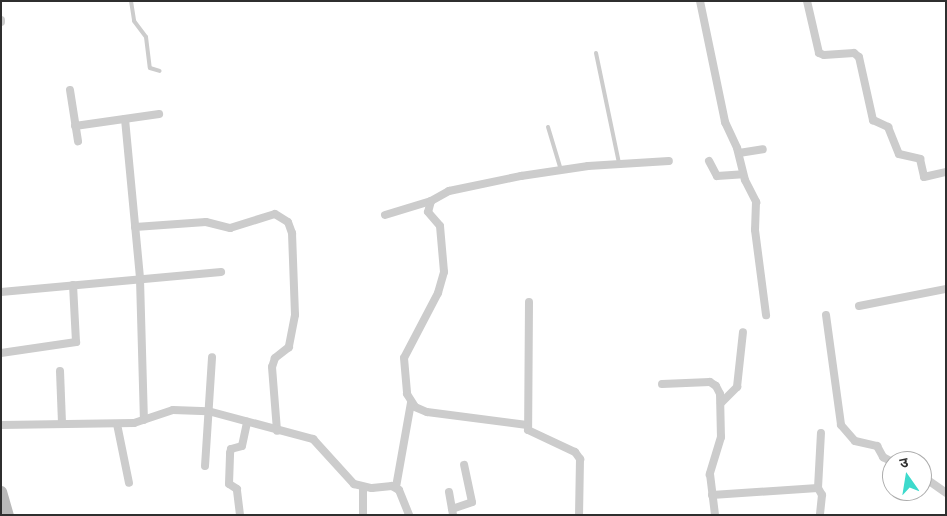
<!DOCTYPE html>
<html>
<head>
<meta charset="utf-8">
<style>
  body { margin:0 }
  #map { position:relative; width:947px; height:516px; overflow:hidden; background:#fff; font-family:"IBM Plex Sans","Noto Sans Devanagari",sans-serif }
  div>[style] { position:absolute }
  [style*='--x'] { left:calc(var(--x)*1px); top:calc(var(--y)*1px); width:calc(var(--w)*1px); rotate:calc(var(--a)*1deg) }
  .lane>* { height:4px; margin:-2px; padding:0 2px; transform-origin:2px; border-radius:2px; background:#ccc }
  .street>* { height:8px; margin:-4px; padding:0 4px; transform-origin:4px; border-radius:4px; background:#ccc }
  .secondary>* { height:11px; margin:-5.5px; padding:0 5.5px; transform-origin:5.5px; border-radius:5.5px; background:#b9b9b9 }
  span { translate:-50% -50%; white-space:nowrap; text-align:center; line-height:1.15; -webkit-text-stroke:5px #fff; paint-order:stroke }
  .frame { position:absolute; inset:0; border:2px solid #2f2f2f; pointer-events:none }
  .north { position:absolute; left:882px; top:451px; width:50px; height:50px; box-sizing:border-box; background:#fff; border:1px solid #acacac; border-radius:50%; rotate:347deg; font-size:14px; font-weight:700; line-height:20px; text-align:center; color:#2f2f2f }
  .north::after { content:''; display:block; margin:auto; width:18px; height:22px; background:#3ddacc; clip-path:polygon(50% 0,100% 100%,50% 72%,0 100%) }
</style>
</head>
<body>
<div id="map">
  <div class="lane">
    <i style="--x:131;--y:1;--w:20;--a:81"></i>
    <i style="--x:134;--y:21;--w:20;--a:53"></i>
    <i style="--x:146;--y:37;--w:31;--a:83"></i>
    <i style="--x:150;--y:68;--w:10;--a:17"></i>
    <i style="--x:596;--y:53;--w:112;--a:78.2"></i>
    <i style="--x:548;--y:127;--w:45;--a:73.2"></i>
  </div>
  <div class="street">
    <i style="--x:700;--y:1;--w:124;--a:78.3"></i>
    <i style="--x:725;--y:122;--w:29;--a:65"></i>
    <i style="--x:737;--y:148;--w:33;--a:76"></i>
    <i style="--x:745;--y:180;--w:25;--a:63"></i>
    <i style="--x:756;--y:202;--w:28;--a:92"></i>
    <i style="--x:755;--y:230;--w:86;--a:82.6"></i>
    <i style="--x:807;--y:1;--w:53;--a:77"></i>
    <i style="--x:819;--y:53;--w:5;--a:22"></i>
    <i style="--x:824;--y:55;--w:30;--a:-4"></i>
    <i style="--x:854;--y:53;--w:6;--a:39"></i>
    <i style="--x:859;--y:57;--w:65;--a:77.5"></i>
    <i style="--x:873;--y:120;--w:17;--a:25"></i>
    <i style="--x:888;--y:127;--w:29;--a:68"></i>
    <i style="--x:899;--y:154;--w:22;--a:13"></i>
    <i style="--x:920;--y:159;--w:18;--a:77"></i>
    <i style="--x:924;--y:177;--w:23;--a:-13"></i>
    <i style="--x:1;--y:20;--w:2;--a:90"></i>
    <i style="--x:70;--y:90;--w:52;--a:81.1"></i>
    <i style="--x:125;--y:119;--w:161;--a:84.6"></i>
    <i style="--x:140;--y:279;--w:141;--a:88.4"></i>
    <i style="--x:75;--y:126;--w:85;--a:-8.1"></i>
    <i style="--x:739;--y:153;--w:24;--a:-9"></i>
    <i style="--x:709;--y:161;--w:17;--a:62"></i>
    <i style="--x:717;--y:176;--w:26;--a:-4"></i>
    <i style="--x:431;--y:201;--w:11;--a:105"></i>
    <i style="--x:428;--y:212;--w:18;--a:49"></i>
    <i style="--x:440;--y:226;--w:46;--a:85"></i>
    <i style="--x:444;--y:272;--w:22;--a:106"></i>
    <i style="--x:438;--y:293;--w:73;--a:117.6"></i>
    <i style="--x:404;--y:358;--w:36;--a:85"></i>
    <i style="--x:407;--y:394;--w:15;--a:58"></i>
    <i style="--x:415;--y:407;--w:13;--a:23"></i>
    <i style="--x:427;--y:412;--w:101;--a:7.4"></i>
    <i style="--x:385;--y:215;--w:48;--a:-16.9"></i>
    <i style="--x:431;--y:201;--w:21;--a:-29"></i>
    <i style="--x:449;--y:191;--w:74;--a:-11.8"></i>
    <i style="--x:521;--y:176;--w:68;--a:-8.5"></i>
    <i style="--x:588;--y:166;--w:81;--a:-3.5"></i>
    <i style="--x:135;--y:227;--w:71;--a:-4"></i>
    <i style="--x:206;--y:222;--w:25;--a:14"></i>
    <i style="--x:230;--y:228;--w:47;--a:-17.3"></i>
    <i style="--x:275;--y:214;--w:15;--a:32"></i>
    <i style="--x:288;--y:222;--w:12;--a:70"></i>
    <i style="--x:292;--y:233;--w:82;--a:87.9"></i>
    <i style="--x:295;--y:315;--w:33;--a:101"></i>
    <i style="--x:289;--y:347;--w:18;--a:142"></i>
    <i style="--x:275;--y:358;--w:9;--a:108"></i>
    <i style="--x:272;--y:367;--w:64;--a:85.5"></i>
    <i style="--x:1;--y:292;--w:221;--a:-5.2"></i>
    <i style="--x:529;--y:302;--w:128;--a:90.4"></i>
    <i style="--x:528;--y:430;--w:52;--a:25.1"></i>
    <i style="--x:575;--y:452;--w:9;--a:54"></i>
    <i style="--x:580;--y:459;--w:56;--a:91"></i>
    <i style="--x:859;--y:306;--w:89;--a:-11.1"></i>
    <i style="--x:826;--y:315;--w:111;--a:82.2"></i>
    <i style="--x:841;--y:425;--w:21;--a:49"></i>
    <i style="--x:855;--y:441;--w:23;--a:13"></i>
    <i style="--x:877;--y:446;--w:13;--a:61"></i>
    <i style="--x:883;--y:457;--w:10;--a:29"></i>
    <i style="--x:1;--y:353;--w:76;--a:-8.3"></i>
    <i style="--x:76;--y:342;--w:57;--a:-93"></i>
    <i style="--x:60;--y:371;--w:53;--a:87.8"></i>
    <i style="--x:662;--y:384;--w:48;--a:-2.4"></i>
    <i style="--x:710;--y:382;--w:7;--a:34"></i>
    <i style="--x:716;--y:386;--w:9;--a:63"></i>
    <i style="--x:720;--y:394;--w:43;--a:88.7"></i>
    <i style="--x:721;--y:437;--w:39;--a:107"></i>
    <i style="--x:710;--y:474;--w:41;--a:83"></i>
    <i style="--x:721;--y:403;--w:23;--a:-45"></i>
    <i style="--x:737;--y:387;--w:55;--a:-83.8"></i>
    <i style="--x:117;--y:424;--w:60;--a:78.5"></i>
    <i style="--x:1;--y:425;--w:133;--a:-0.9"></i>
    <i style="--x:134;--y:423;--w:41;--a:-18.4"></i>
    <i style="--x:173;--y:410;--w:35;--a:2"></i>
    <i style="--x:208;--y:411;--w:109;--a:14.9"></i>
    <i style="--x:313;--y:439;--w:61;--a:47.7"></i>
    <i style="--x:354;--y:484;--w:18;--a:13"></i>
    <i style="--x:372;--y:488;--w:20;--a:-6"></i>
    <i style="--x:392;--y:486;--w:8;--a:30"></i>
    <i style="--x:399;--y:490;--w:27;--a:68"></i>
    <i style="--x:205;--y:466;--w:109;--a:-86.3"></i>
    <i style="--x:922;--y:476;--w:29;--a:35"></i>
    <i style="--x:363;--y:487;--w:28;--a:90"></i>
    <i style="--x:396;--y:487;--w:85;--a:-79.9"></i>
    <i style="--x:818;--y:488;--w:55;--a:-86.9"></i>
    <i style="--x:449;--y:492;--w:23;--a:80"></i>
    <i style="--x:712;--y:495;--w:106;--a:-3.8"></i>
    <i style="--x:818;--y:488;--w:8;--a:60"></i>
    <i style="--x:822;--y:495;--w:20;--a:96"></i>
    <i style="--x:452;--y:509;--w:21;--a:-19"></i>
    <i style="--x:472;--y:502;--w:38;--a:-102"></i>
    <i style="--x:240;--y:515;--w:26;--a:-97"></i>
    <i style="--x:237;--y:489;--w:9;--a:-148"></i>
    <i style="--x:229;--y:484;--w:31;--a:-88"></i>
    <i style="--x:230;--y:453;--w:4;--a:-76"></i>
    <i style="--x:231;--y:449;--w:11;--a:-15"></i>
    <i style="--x:242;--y:446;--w:25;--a:-78"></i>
  </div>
  <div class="secondary">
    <i style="--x:1;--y:491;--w:25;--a:74"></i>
  </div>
  <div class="frame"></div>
  <div class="north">उ</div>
</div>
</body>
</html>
